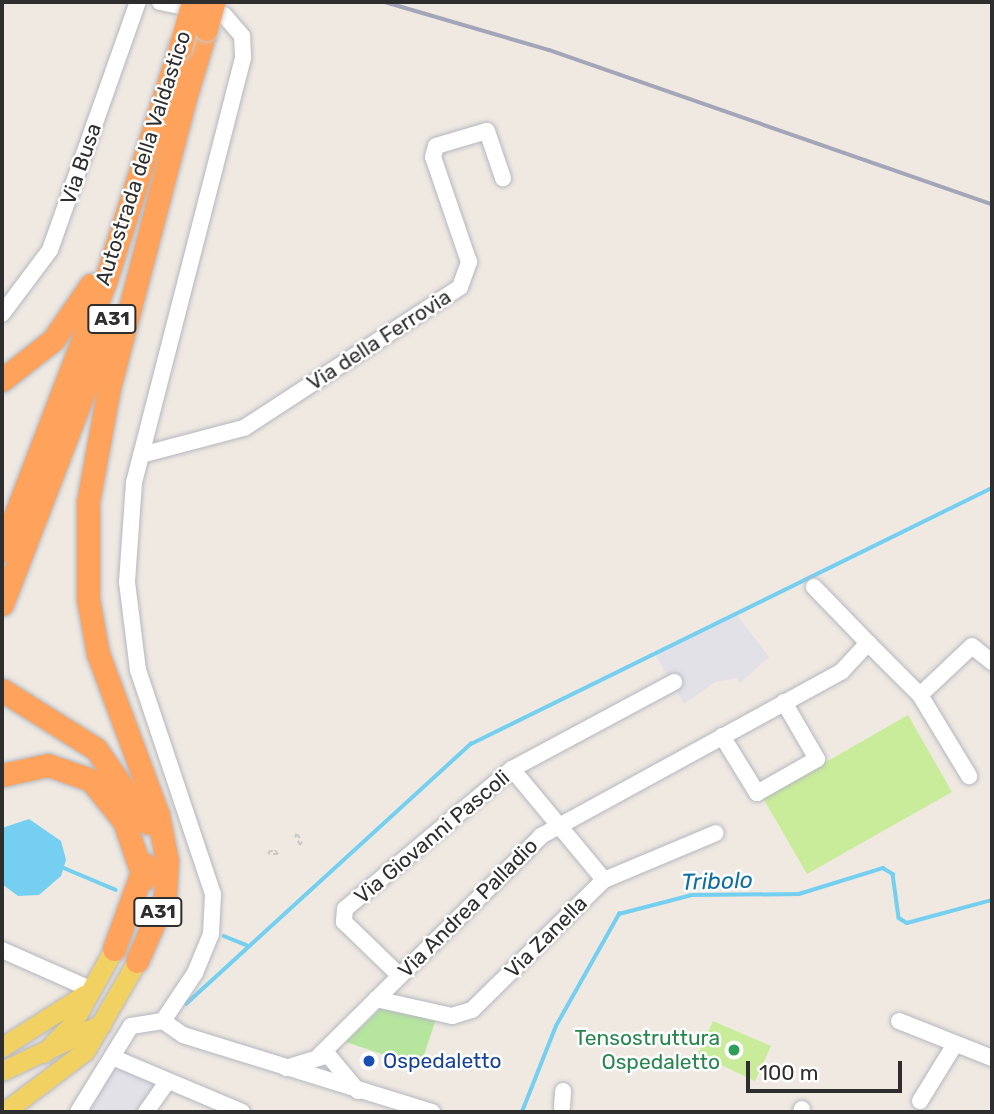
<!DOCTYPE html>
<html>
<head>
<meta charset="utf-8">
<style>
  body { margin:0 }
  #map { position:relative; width:994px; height:1114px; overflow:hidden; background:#efe9e1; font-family:Rubik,sans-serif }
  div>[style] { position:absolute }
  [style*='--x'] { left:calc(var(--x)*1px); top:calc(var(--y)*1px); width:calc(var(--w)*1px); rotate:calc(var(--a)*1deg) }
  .industrial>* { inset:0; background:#e3e1e8 }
  .green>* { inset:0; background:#b6e59e }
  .pitch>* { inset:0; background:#c9ec9a }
  .water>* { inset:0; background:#75cff0 }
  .stream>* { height:3.5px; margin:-1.75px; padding:0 1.75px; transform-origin:1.75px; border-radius:1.75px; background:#75cff0 }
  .path>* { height:2px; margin-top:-1px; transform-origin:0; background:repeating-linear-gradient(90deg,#c9c9c9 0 5px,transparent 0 8.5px) }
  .roads { filter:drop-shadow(0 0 2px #b4b7c1) drop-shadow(0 0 2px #b4b7c1) }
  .minor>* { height:16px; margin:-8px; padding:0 8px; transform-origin:8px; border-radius:8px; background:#fff }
  .major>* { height:19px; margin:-9.5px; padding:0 9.5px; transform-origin:9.5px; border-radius:9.5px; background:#f2d163 }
  .highway>* { height:23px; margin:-11.5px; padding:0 11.5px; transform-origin:11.5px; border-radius:11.5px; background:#ffa35c }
  .rail>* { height:3.5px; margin:-1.75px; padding:0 1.75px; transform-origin:1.75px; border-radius:1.75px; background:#a3a6b8 }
  .bridges { filter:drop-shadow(0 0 2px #c9c9c9) drop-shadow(0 0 2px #c9c9c9) }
  .highway-bridge>* { height:23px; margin:-11.5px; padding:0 11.5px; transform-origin:11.5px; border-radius:11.5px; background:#ffa35c }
  .dots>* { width:19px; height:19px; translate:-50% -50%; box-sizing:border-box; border:4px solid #fff; border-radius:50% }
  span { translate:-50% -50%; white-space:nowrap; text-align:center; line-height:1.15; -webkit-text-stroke:5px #fff; paint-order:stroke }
  .shield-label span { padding:2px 5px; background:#fff; border:2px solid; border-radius:5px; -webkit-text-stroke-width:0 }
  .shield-label { font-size:19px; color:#2e2e2e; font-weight:700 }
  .street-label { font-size:21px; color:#2e2e2e }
  .leisure-label { font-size:21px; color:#27864d }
  .right { translate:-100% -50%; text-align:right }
  .transit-label { font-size:21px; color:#164399 }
  .left { translate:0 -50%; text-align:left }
  .water-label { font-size:23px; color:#0d6fa3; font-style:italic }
  .frame { position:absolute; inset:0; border:4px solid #2e2e2e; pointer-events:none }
  .scale { position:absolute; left:746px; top:1061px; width:156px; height:32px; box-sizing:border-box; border:4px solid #2e2e2e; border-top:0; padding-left:9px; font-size:21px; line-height:24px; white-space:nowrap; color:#2e2e2e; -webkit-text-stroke:5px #fff; paint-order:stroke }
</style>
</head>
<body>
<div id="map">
  <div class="industrial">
    <i style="clip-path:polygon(737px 615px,769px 657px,740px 683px,736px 678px,715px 682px,684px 704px,655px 654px)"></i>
    <i style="clip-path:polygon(116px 1064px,152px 1081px,157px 1093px,146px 1112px,90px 1112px)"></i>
  </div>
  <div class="green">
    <i style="clip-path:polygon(380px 1009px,436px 1019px,420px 1067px,346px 1042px)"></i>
  </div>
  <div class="pitch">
    <i style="clip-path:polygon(908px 715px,952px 792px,807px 874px,763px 798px)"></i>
    <i style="clip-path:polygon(713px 1021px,771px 1046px,755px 1081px,698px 1054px)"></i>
  </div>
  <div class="water">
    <i style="clip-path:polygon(29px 819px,61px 841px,66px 860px,61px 876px,39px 895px,18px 896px,2px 884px,2px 828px)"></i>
  </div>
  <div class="stream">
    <i style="--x:64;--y:868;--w:56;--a:22.9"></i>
    <i style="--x:224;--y:936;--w:24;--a:22"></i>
    <i style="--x:186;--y:1004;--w:386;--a:-42.4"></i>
    <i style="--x:471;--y:744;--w:580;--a:-26.17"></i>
    <i style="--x:522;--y:1112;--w:92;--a:-68.4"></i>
    <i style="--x:556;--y:1026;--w:129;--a:-60.6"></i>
    <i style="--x:619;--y:914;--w:75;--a:-14.6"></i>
    <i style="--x:692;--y:895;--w:107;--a:-0.5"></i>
    <i style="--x:799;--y:894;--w:88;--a:-17.2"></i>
    <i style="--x:883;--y:868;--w:12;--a:31"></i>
    <i style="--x:893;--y:874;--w:44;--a:82.2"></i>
    <i style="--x:899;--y:918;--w:9;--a:32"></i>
    <i style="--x:907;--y:923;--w:88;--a:-15.1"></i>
  </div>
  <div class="path">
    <i style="--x:297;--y:834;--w:9;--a:58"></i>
    <i style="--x:302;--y:842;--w:4;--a:124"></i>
    <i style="--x:300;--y:845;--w:11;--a:-117"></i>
    <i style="--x:295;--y:835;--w:2;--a:-27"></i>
    <i style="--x:275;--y:850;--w:5;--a:53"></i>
    <i style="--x:278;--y:854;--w:9;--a:180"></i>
    <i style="--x:269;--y:854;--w:2;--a:-117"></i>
    <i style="--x:268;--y:852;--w:7;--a:-16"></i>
  </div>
  <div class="roads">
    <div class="minor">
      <i style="--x:160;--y:2;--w:65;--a:11.5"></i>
      <i style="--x:224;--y:15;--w:28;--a:49"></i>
      <i style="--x:242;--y:36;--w:22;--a:87"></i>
      <i style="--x:243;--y:58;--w:438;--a:104.4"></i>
      <i style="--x:134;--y:482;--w:100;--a:94"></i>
      <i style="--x:127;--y:582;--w:89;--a:82.9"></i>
      <i style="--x:138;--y:670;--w:236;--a:71.5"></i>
      <i style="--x:213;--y:894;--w:40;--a:92.9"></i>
      <i style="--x:211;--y:934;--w:42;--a:112.3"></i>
      <i style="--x:195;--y:973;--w:58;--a:123.7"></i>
      <i style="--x:2;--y:314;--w:80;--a:-53.1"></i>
      <i style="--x:50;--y:250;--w:263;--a:-70.5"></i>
      <i style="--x:141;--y:455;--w:106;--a:-14.7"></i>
      <i style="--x:244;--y:428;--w:258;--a:-33.1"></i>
      <i style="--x:460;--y:287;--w:27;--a:-70"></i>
      <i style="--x:469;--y:262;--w:111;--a:-108.9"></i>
      <i style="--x:433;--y:157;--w:11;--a:-75"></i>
      <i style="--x:436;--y:146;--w:53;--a:-16.4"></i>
      <i style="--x:487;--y:131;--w:50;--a:71.2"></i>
      <i style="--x:814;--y:587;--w:78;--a:46"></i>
      <i style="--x:920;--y:695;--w:71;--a:-43.3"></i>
      <i style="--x:972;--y:646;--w:26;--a:39"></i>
      <i style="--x:722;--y:736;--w:67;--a:58.4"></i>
      <i style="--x:757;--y:793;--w:69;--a:-29.5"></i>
      <i style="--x:817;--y:759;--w:66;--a:-120.1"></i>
      <i style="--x:512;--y:769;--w:144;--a:50.3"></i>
      <i style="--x:2;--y:950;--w:96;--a:23.9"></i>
      <i style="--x:400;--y:976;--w:78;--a:-136"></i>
      <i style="--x:344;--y:922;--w:13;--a:-86"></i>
      <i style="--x:345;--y:909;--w:218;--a:-40"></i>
      <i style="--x:512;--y:769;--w:184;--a:-28.2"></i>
      <i style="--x:376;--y:999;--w:78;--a:12.6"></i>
      <i style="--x:452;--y:1016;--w:21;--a:-17"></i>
      <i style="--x:472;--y:1010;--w:185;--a:-44.6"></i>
      <i style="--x:604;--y:880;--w:121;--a:-22.8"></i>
      <i style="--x:163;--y:1021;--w:24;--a:35"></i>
      <i style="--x:183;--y:1035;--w:261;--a:17.2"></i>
      <i style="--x:899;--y:1021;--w:100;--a:21.7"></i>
      <i style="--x:319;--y:1056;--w:313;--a:-44.7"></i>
      <i style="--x:541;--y:836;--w:342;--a:-28.7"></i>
      <i style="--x:841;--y:672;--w:40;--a:-47"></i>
      <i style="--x:868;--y:643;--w:74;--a:45"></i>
      <i style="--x:920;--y:695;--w:95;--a:58.8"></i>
      <i style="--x:112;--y:1057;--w:141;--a:22.9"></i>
      <i style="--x:286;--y:1068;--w:44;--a:-17.2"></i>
      <i style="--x:328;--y:1055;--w:47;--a:50.2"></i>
      <i style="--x:920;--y:1101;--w:67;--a:-58.4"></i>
      <i style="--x:562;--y:1107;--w:16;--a:-86"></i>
      <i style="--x:78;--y:1112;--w:101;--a:-58.4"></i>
      <i style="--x:131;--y:1026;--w:32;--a:-9"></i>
      <i style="--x:146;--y:1112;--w:35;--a:-55"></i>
      <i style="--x:801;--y:1112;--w:3;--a:-72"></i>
    </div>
    <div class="major">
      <i style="--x:2;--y:1047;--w:97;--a:-32.4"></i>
      <i style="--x:44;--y:1053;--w:40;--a:-46"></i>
      <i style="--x:72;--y:1024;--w:86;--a:-60.8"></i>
      <i style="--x:2;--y:1071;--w:110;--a:-25.2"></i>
      <i style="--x:4;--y:1112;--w:101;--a:-37"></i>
      <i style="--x:85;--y:1051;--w:104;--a:-60"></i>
    </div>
    <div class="highway">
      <i style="--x:187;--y:91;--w:65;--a:-73"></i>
      <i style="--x:2;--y:380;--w:65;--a:-38.1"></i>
      <i style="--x:53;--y:340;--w:67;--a:-55.4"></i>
      <i style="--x:2;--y:550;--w:290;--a:-69"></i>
      <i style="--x:106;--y:279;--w:244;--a:-72.3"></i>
      <i style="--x:2;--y:604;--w:305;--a:-68.9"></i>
      <i style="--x:2;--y:690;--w:111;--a:32.1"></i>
      <i style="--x:96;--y:749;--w:90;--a:54.9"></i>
      <i style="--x:2;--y:775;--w:47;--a:-12.3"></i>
      <i style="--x:48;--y:765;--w:46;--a:19.2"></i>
      <i style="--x:91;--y:780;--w:53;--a:51.2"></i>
      <i style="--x:124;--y:821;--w:61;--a:71"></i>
      <i style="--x:114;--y:949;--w:90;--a:-70"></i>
      <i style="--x:137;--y:961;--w:70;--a:-66.4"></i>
      <i style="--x:165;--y:897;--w:36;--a:-87"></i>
      <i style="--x:167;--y:861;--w:47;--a:-101.1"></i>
      <i style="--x:158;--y:815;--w:172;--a:-110.4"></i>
      <i style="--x:98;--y:654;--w:56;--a:-100.3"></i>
      <i style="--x:88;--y:599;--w:97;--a:-90"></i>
      <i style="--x:88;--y:502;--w:116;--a:-79.6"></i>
      <i style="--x:109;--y:388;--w:323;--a:-75.3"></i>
    </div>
  </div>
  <div class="rail">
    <i style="--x:385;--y:2;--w:171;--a:16.3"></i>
    <i style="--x:549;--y:50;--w:469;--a:19.2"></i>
  </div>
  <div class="bridges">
    <div class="highway-bridge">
      <i style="--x:206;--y:29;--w:28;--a:-75"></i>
      <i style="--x:180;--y:47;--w:47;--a:-73.9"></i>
    </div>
  </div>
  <div class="dots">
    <i style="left:734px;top:1050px;background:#2e9e5b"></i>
    <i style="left:369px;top:1061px;background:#1a4fb4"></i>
  </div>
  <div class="shield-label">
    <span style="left:112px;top:319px">A31</span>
    <span style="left:158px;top:912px">A31</span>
  </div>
  <div class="street-label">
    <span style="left:143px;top:158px;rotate:-72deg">Autostrada della Valdastico</span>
    <span style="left:81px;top:164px;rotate:-71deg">Via Busa</span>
    <span style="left:379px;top:340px;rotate:-33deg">Via della Ferrovia</span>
    <span style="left:432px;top:837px;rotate:-40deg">Via Giovanni Pascoli</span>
    <span style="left:468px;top:908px;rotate:-45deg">Via Andrea Palladio</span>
    <span style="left:546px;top:937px;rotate:-45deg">Via Zanella</span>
  </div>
  <div class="leisure-label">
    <span class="right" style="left:720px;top:1050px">Tensostruttura<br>Ospedaletto</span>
  </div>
  <div class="transit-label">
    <span class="left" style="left:383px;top:1061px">Ospedaletto</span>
  </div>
  <div class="water-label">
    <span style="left:717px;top:881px;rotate:-2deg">Tribolo</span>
  </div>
  <div class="frame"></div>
  <div class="scale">100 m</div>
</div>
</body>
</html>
